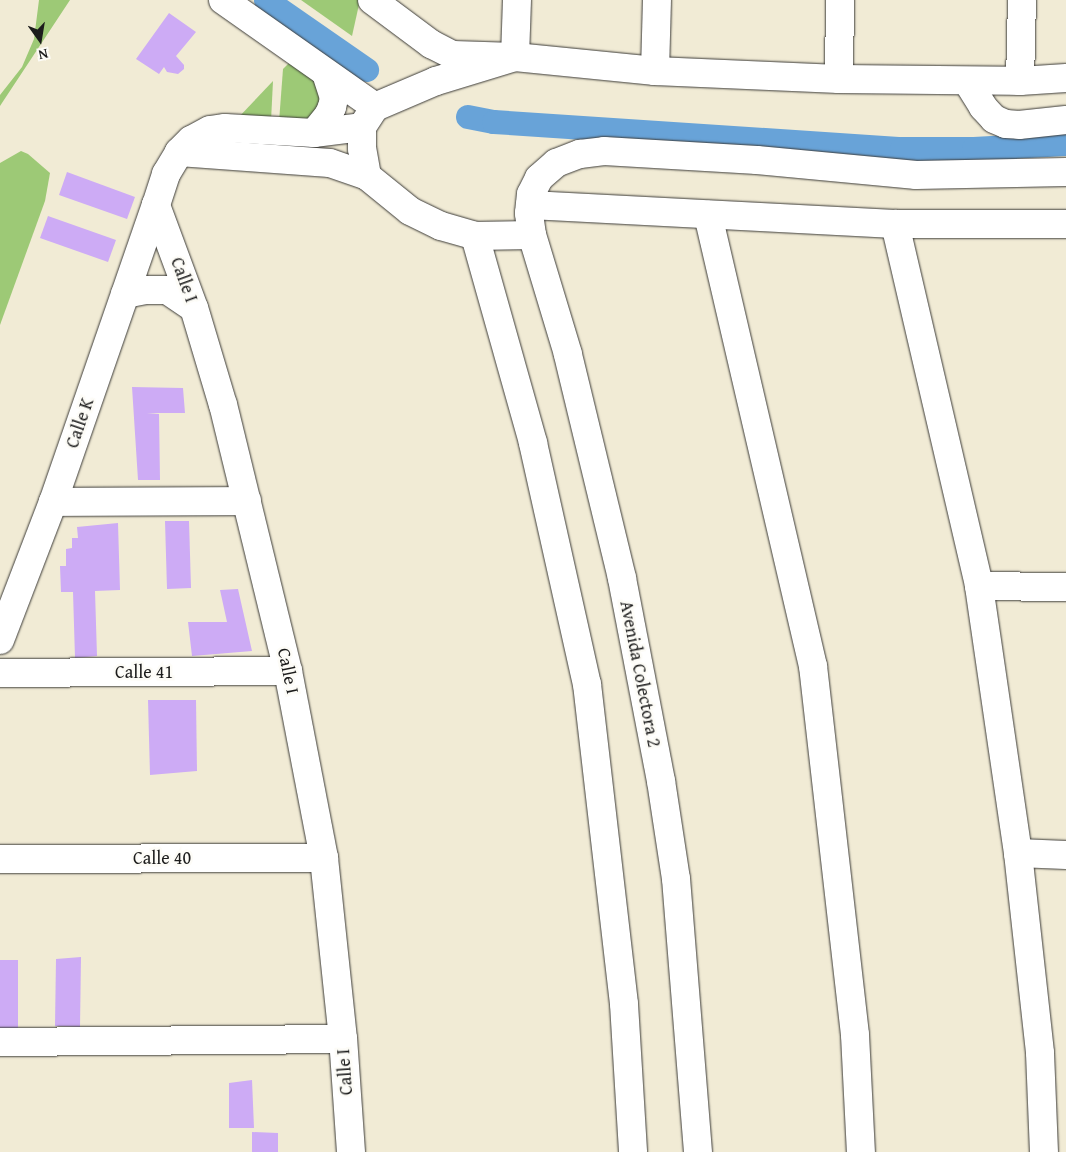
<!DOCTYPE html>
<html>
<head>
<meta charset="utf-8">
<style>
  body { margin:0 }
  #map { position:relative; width:1066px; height:1152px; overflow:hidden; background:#f1ebd5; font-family:"Gentium Book Plus",serif }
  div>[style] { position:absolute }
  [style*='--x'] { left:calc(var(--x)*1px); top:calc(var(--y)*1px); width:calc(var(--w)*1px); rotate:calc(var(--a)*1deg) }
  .green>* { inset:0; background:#9dc976 }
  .canal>* { height:24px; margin:-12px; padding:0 12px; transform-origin:12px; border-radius:12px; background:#68a3d8 }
  .building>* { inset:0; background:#cdabf5 }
  .roads { filter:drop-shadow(0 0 1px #3c3b38) drop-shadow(0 0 1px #3c3b38) }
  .street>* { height:28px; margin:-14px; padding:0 14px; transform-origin:14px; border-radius:14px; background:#fff }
  .secondary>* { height:28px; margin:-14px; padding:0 14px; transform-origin:14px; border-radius:14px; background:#fff }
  span { translate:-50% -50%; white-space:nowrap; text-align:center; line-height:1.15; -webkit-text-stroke:5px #fdfcf7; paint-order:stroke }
  .street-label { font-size:18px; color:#1c1c1c }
  .north { position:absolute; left:15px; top:15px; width:50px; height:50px; -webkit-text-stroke:4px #fdfcf7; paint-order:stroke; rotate:167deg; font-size:14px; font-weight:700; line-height:20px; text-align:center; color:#1c1c1c }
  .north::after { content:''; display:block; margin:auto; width:18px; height:22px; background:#1c1c1c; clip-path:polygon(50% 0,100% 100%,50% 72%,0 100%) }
</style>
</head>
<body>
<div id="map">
  <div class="green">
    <i style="clip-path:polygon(39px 0,70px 0,0 106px,0 95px,22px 67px,34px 39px)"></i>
    <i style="clip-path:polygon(301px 0,360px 0,352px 36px)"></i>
    <i style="clip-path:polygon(291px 61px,317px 78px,323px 95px,311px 120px,279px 122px,283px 69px)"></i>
    <i style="clip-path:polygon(273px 81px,271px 121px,237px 119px)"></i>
    <i style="clip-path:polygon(21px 151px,28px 154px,50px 173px,45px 201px,0 325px,0 163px)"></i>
  </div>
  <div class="canal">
    <i style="--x:266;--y:0;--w:123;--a:34.7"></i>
    <i style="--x:468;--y:117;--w:26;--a:11"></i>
    <i style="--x:494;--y:122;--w:409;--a:3.8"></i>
    <i style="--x:902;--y:149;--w:72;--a:0"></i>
    <i style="--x:974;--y:149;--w:92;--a:-3.1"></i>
  </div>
  <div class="building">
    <i style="clip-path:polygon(169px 13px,196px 32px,176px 56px,184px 65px,184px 69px,178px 74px,167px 72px,164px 67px,159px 74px,136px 59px)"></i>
    <i style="clip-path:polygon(67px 172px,135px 197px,127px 219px,59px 195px)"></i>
    <i style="clip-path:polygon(48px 216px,116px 240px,108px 262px,40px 238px)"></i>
    <i style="clip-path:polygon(132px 387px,183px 388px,185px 413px,147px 413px,159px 414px,160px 480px,138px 480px)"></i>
    <i style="clip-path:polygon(165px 521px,189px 521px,191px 588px,167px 589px)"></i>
    <i style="clip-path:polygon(118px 523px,120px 590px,95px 591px,97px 656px,75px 658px,73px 592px,61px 592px,60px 566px,66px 566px,66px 549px,72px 548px,72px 538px,78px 538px,77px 527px)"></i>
    <i style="clip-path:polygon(238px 589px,252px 651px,192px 656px,188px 622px,227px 622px,220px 590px)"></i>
    <i style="clip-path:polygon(148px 700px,196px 700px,197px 771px,150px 775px)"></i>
    <i style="clip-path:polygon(81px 957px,80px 1027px,55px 1026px,56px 959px)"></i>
    <i style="clip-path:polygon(0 960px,18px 960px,18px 1034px,0 1034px)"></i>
    <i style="clip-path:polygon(252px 1080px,254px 1128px,229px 1128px,229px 1083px)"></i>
    <i style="clip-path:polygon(252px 1132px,278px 1133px,278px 1152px,252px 1152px)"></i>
  </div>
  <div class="roads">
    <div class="street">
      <i style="--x:372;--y:0;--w:74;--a:36.7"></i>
      <i style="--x:431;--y:44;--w:25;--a:27"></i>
      <i style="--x:453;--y:55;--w:62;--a:1.8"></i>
      <i style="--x:515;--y:57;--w:57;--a:-88"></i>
      <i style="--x:655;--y:71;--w:71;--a:-88.4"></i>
      <i style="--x:839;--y:79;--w:79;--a:-89.3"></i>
      <i style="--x:1020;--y:81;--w:46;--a:-3.7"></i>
      <i style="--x:314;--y:133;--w:22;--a:-51"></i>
      <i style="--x:328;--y:116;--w:10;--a:-66"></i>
      <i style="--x:332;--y:107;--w:9;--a:-77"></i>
      <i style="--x:334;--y:98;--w:26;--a:-108"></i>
      <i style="--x:530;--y:205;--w:365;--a:3"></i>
      <i style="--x:895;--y:224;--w:171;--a:0"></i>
      <i style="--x:708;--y:215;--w:463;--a:76.9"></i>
      <i style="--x:813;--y:666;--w:371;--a:83.5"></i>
      <i style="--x:855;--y:1035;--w:117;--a:87.1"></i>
      <i style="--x:895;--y:224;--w:372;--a:76.9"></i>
      <i style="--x:979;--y:586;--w:270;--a:81.7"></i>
      <i style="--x:1018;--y:853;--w:201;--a:83.7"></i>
      <i style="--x:1040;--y:1053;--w:99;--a:87.7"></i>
      <i style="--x:125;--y:294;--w:21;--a:-11"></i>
      <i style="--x:146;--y:290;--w:21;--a:0"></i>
      <i style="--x:167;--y:290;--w:32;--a:34"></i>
      <i style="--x:53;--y:502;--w:194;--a:-0.3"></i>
      <i style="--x:979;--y:586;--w:87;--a:0.7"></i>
      <i style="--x:0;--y:640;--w:148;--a:-69"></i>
      <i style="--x:53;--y:502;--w:314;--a:-70.9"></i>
      <i style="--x:0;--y:673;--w:288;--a:-0.4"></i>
      <i style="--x:1018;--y:853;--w:48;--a:2.4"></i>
      <i style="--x:0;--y:859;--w:324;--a:-0.2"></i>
      <i style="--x:0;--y:1042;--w:343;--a:-0.5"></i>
    </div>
    <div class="secondary">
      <i style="--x:223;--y:0;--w:186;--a:35.1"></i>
      <i style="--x:967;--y:81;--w:31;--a:58"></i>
      <i style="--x:983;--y:107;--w:16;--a:47"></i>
      <i style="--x:994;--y:119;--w:13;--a:23"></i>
      <i style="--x:1006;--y:124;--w:13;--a:4"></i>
      <i style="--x:1019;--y:125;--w:47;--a:-6.1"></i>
      <i style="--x:179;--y:152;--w:151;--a:4.2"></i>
      <i style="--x:330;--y:163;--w:39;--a:19"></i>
      <i style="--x:367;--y:176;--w:55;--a:39.1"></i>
      <i style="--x:410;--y:211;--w:34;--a:26"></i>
      <i style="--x:441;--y:226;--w:35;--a:16"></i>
      <i style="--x:475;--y:236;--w:57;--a:-1"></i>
      <i style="--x:367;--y:176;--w:27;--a:-100"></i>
      <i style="--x:362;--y:149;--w:22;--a:-90"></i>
      <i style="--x:362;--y:127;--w:24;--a:-57"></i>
      <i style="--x:375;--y:107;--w:66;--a:-23.1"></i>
      <i style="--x:436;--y:81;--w:83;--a:-16.9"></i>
      <i style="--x:515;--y:57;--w:141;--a:5.7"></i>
      <i style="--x:655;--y:71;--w:184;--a:2.5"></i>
      <i style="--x:839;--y:79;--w:181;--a:0.6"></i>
      <i style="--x:1020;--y:81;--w:81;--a:-88.6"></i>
      <i style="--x:475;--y:236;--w:215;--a:74.3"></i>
      <i style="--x:533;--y:443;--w:247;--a:77.4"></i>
      <i style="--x:587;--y:684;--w:322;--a:83.4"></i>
      <i style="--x:624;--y:1004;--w:148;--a:86.5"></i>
      <i style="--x:351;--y:1152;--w:113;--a:-94"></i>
      <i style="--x:343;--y:1039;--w:182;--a:-96"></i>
      <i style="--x:324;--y:858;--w:190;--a:-100.9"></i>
      <i style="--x:288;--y:671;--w:274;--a:-103.7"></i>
      <i style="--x:223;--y:405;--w:101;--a:-106.6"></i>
      <i style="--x:194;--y:308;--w:110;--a:-110.3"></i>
      <i style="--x:156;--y:205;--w:33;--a:-72"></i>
      <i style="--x:166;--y:174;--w:26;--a:-59"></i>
      <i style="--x:179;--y:152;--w:17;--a:-45"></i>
      <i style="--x:191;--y:140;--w:21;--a:-28"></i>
      <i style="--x:210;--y:130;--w:15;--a:-8"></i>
      <i style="--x:225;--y:128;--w:89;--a:3.2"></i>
      <i style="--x:314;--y:133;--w:48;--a:-7.1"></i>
      <i style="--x:698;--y:1152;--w:274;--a:-94.6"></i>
      <i style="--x:676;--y:879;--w:99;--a:-98.7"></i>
      <i style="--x:661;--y:781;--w:207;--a:-100.9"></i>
      <i style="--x:622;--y:578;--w:230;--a:-103.6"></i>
      <i style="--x:568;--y:354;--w:124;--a:-106.8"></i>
      <i style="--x:532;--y:235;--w:22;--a:-98"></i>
      <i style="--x:529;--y:213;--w:19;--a:-84"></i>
      <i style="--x:531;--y:194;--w:18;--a:-63"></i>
      <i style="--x:539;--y:178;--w:23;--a:-41"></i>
      <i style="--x:556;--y:163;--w:26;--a:-21"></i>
      <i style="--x:580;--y:154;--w:24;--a:-7"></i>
      <i style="--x:604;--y:151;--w:153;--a:3.4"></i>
      <i style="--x:757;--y:160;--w:160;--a:5.4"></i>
      <i style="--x:916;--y:175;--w:150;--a:-1.1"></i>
    </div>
  </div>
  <div class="street-label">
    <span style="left:184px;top:280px;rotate:70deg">Calle I</span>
    <span style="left:80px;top:423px;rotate:-71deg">Calle K</span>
    <span style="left:288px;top:671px;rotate:78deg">Calle I</span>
    <span style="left:144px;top:672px">Calle 41</span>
    <span style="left:640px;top:674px;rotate:79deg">Avenida Colectora 2</span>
    <span style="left:162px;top:858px">Calle 40</span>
    <span style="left:345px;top:1072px;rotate:-94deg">Calle I</span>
  </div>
  <div class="north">N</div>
</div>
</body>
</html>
